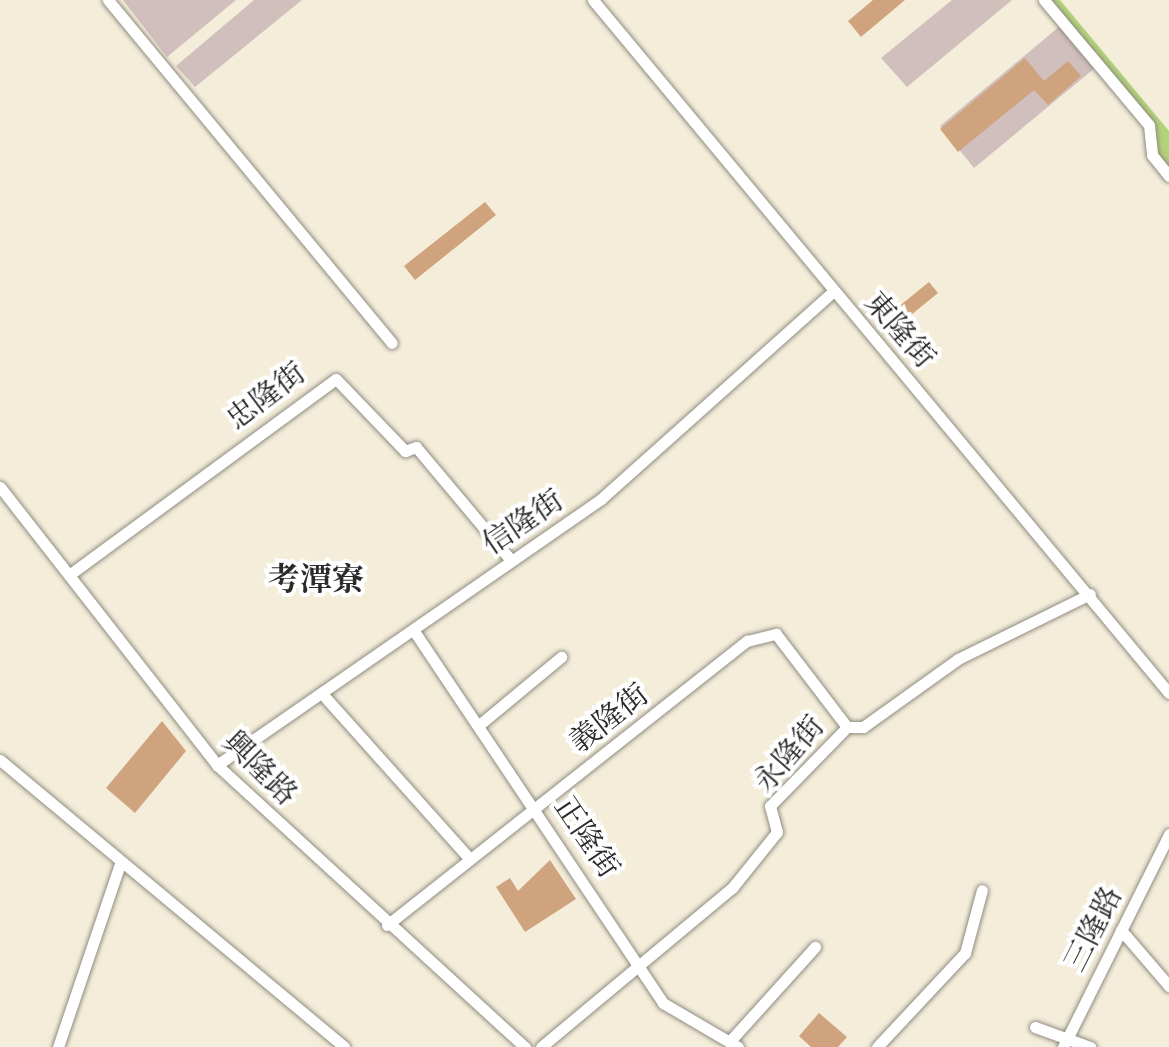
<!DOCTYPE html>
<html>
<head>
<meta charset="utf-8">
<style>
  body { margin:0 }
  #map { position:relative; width:1169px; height:1047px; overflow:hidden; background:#f4edda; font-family:"IM FELL Great Primer","Noto Serif TC",serif }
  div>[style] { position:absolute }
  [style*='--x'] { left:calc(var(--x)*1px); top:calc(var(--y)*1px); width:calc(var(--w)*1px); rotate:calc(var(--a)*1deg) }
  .industrial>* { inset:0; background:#d1bfbd }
  .green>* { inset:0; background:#b3d37a }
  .building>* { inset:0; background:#cfa37e }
  .roads { filter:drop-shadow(0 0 2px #908c82) drop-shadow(0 0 2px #908c82) }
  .minor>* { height:11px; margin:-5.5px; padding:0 5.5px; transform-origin:5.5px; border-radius:5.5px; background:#fff }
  span { translate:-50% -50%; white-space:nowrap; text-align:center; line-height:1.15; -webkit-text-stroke:8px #fff; paint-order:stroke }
  .street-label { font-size:30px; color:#2b2b2b }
  .neighbourhood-label { font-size:32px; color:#2b2b2b; font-weight:700 }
</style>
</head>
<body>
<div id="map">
  <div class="industrial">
    <i style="clip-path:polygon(123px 0,236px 0,167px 57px)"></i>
    <i style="clip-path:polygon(254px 0,302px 0,195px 87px,176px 66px)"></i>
    <i style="clip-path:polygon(952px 0,1012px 0,907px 87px,881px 58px)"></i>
    <i style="clip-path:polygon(1060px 26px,1095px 68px,974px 168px,940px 126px)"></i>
  </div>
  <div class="green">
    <i style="clip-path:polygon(1044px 0,1060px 0,1169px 131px,1169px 176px,1152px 155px,1149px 125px)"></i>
  </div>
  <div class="building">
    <i style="clip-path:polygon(873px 0,905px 0,861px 37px,848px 21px)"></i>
    <i style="clip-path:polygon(1025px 58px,1044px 81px,1068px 61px,1081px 76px,1048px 105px,1034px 90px,958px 152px,940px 129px)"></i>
    <i style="clip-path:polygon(485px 202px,496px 215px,415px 280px,404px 266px)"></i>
    <i style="clip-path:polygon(929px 282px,938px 293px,885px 336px,876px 325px)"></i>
    <i style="clip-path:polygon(162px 721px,186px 751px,135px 813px,106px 788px)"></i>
    <i style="clip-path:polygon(550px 860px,576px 899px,525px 932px,496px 887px,510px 878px,518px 891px)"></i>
    <i style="clip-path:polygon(819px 1013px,847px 1037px,838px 1047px,811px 1047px,799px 1036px)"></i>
  </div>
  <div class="roads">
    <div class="minor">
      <i style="--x:108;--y:0;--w:445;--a:50.4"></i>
      <i style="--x:593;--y:0;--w:901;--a:50.27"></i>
      <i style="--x:1044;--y:0;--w:163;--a:50"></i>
      <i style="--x:1149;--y:125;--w:30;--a:84"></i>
      <i style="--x:1152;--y:155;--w:27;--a:51"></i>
      <i style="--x:0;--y:487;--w:353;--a:52"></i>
      <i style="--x:217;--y:765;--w:418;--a:42.5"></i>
      <i style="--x:69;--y:575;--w:331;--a:-36.3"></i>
      <i style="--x:336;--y:379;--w:100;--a:46.2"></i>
      <i style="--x:405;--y:451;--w:12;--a:-20"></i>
      <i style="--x:416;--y:447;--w:146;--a:50"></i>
      <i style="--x:414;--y:631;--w:448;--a:56.2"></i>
      <i style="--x:663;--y:1003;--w:87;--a:30.4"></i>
      <i style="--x:325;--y:697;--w:217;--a:48.2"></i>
      <i style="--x:479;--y:725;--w:107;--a:-39.7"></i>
      <i style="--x:0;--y:760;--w:448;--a:39.8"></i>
      <i style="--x:217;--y:765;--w:467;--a:-34.7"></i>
      <i style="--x:601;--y:499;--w:312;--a:-41.8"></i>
      <i style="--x:387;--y:925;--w:459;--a:-38.3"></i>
      <i style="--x:747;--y:641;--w:30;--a:-14"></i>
      <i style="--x:776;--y:634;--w:117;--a:52.6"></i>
      <i style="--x:1121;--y:930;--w:74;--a:49.4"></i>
      <i style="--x:1035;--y:1027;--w:59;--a:20"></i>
      <i style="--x:730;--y:1041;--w:127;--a:-47.9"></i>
      <i style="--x:58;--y:1047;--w:193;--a:-71.3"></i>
      <i style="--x:541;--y:1047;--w:249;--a:-39.8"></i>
      <i style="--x:732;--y:888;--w:72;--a:-51.2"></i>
      <i style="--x:777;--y:832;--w:27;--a:-105"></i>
      <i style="--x:770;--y:806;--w:110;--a:-45.7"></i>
      <i style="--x:847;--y:727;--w:16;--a:0"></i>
      <i style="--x:863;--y:727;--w:117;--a:-35.6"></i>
      <i style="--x:958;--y:659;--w:147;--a:-26.2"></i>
      <i style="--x:877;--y:1047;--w:129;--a:-46.9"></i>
      <i style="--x:965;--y:953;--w:65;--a:-74.9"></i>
      <i style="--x:1063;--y:1047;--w:238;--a:-63.5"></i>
    </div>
  </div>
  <div class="street-label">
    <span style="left:900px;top:330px;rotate:49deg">東隆街</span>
    <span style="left:266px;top:396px;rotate:-37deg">忠隆街</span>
    <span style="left:523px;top:522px;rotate:-34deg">信隆街</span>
    <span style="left:609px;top:718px;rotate:-38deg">義隆街</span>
    <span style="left:789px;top:754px;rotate:-49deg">永隆街</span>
    <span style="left:260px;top:768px;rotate:45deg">興隆路</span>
    <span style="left:587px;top:837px;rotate:56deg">正隆街</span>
    <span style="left:1093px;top:929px;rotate:-63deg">三隆路</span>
  </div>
  <div class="neighbourhood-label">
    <span style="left:316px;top:580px">考潭寮</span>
  </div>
</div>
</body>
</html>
